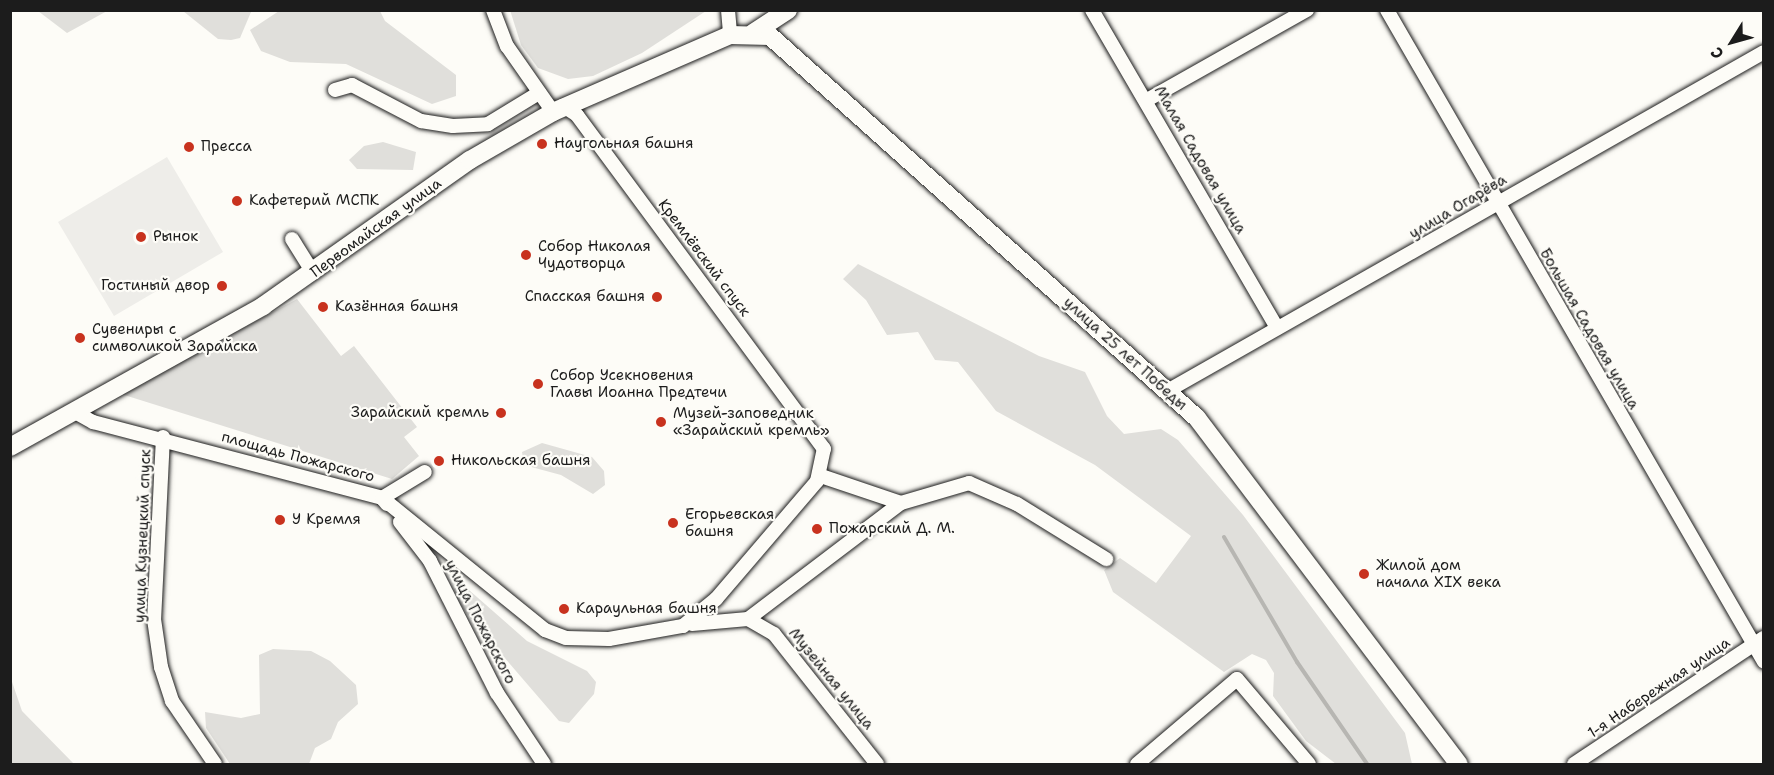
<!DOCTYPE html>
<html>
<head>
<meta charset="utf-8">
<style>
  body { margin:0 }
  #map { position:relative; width:1774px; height:775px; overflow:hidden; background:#fdfcf7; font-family:"Shantell Sans",sans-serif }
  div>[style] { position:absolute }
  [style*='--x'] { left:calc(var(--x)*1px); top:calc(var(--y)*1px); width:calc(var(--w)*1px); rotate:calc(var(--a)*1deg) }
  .built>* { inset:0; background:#eeede9 }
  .green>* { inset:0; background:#e0dfdb }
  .stream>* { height:4px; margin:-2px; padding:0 2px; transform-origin:2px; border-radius:2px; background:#b7b6b2 }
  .roads { filter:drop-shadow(0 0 2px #1c1c1c) drop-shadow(0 0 2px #1c1c1c) }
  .street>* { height:14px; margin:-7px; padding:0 7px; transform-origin:7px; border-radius:7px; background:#fdfcf7 }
  .secondary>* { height:18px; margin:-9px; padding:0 9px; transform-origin:9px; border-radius:9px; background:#fdfcf7 }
  .dots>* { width:16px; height:16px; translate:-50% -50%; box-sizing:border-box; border:3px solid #fdfcf7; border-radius:50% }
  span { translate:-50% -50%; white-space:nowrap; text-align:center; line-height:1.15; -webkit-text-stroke:4.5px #fdfcf7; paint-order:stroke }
  .poi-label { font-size:15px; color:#1c1c1c }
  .left { translate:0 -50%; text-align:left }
  .right { translate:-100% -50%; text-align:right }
  .street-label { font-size:15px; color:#1c1c1c }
  .frame { position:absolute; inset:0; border:12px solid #1c1c1c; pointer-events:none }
  .north { position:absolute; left:1702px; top:12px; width:60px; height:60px; -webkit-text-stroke:4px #fdfcf7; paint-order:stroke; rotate:233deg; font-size:16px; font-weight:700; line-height:24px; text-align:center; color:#1c1c1c }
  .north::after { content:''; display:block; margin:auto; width:21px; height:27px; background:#1c1c1c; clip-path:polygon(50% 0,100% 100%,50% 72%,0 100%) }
</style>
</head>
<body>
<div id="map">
  <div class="built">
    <i style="clip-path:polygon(167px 157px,223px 252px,114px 316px,58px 222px)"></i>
  </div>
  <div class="green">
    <i style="clip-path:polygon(510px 10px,706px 10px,706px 11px,642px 53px,593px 76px,568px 79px,538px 68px,521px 45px)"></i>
    <i style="clip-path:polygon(38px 11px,107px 11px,67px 33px)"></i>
    <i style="clip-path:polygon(183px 11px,251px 10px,251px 12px,240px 38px,231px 40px,218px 39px)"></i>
    <i style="clip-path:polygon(279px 11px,380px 11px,385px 21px,456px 75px,456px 96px,432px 104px,346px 64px,290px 62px,261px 51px,250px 30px)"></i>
    <i style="clip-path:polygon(383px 142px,416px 152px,413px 170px,357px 169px,349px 160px,364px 146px)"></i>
    <i style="clip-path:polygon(858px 264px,1039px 356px,1085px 372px,1107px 416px,1124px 434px,1161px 429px,1178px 440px,1243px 515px,1405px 733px,1412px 764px,1336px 764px,1306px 741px,1273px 696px,1274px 673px,1266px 660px,1252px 654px,1224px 672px,1113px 592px,1104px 570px,1120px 558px,1156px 583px,1191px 536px,1095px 465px,996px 411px,958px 362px,935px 360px,918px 332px,887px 335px,866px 300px,843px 279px)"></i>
    <i style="clip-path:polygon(297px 299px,341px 356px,354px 346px,417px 427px,404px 437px,419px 456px,392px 479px,121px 394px)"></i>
    <i style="clip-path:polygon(542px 443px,592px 457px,604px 471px,605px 485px,593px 494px,561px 475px,524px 465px,522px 452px)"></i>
    <i style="clip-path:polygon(461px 583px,527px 641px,587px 671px,596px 682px,594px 694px,569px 723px,559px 721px,467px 614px,456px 598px,454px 589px)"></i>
    <i style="clip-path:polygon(273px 649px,311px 651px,330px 661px,356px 685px,358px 704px,338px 722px,331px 739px,315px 748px,309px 764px,230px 764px,206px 728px,205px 712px,241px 718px,260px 714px,259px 655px)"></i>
    <i style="clip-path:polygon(10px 676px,22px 711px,74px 764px,11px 764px)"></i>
  </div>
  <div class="stream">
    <i style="--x:1224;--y:537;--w:145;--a:59.7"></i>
    <i style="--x:1297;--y:662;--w:124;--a:55.5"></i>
  </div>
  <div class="roads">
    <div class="street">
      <i style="--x:493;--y:10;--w:39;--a:69"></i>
      <i style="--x:507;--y:46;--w:80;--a:55.1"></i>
      <i style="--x:728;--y:10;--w:25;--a:85"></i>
      <i style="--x:1092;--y:10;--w:368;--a:59.8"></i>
      <i style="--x:1387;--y:10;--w:753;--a:59.96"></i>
      <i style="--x:335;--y:90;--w:18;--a:-16"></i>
      <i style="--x:352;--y:85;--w:78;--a:27.6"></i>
      <i style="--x:421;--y:121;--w:32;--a:9"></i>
      <i style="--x:453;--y:126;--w:35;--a:-3"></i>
      <i style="--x:488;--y:124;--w:60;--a:-31.3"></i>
      <i style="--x:1147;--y:100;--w:184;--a:-29.4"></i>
      <i style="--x:292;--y:239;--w:40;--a:58"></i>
      <i style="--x:1169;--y:390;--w:684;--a:-29.6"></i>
      <i style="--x:73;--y:411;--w:23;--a:29"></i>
      <i style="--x:93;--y:422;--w:299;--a:14.7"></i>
      <i style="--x:382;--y:498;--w:210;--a:39"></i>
      <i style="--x:545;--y:630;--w:22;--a:21"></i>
      <i style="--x:566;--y:638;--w:43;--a:1.3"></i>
      <i style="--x:609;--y:639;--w:75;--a:-10"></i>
      <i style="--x:683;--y:626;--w:43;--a:-39.3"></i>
      <i style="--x:716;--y:599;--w:155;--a:-49.4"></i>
      <i style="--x:817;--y:481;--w:33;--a:-78"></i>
      <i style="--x:824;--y:449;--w:415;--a:-126.5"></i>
      <i style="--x:577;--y:115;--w:17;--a:-147"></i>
      <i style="--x:163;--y:437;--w:182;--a:92.8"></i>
      <i style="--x:154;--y:619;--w:49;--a:81.7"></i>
      <i style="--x:161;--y:667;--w:36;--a:72"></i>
      <i style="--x:172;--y:701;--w:76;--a:55.7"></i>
      <i style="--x:821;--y:476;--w:84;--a:18.6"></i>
      <i style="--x:901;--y:503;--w:71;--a:-16.4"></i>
      <i style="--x:969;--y:483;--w:52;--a:23.6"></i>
      <i style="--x:1017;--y:504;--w:105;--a:31.7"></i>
      <i style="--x:387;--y:504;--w:8;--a:-130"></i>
      <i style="--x:382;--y:498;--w:50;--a:-31.2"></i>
      <i style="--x:400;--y:522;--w:49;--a:52.4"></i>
      <i style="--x:430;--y:561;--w:148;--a:63.1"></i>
      <i style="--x:497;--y:693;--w:85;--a:56.5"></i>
      <i style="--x:748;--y:619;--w:192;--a:-37.2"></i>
      <i style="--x:692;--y:624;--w:56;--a:-5.1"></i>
      <i style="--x:748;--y:619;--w:30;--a:30"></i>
      <i style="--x:774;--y:634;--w:166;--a:51.6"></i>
      <i style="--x:1137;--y:764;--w:131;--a:-40.4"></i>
      <i style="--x:1237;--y:679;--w:111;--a:49.7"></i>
      <i style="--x:1574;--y:764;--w:228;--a:-33.6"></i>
    </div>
    <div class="secondary">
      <i style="--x:753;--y:33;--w:42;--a:-33.3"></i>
      <i style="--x:10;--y:447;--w:290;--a:-29.1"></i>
      <i style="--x:263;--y:306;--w:253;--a:-35.2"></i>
      <i style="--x:470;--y:160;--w:96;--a:-30"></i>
      <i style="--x:553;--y:112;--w:193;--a:-23.5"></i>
      <i style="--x:730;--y:35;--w:40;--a:1.4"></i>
      <i style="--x:770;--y:36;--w:573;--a:41.82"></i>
      <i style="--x:1197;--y:418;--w:434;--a:52.9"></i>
    </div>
  </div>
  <div class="dots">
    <i style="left:542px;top:144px;background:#c8321e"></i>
    <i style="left:189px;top:147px;background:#c8321e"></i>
    <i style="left:237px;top:201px;background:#c8321e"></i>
    <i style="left:141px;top:237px;background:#c8321e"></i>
    <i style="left:526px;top:255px;background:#c8321e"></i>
    <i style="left:222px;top:286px;background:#c8321e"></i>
    <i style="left:657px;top:297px;background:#c8321e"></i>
    <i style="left:323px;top:307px;background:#c8321e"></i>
    <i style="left:80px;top:338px;background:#c8321e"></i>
    <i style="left:538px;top:384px;background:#c8321e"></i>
    <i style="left:501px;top:413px;background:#c8321e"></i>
    <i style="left:661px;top:422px;background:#c8321e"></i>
    <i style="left:439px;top:461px;background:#c8321e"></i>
    <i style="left:280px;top:520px;background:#c8321e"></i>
    <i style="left:673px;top:523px;background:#c8321e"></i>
    <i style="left:817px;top:529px;background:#c8321e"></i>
    <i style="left:1364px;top:574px;background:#c8321e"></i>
    <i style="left:564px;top:609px;background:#c8321e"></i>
  </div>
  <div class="poi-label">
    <span class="left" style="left:554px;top:144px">Наугольная башня</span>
    <span class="left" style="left:201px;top:147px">Пресса</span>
    <span class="left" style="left:249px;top:201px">Кафетерий МСПК</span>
    <span class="left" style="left:153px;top:237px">Рынок</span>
    <span class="left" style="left:538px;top:255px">Собор Николая<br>Чудотворца</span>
    <span class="right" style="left:210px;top:286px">Гостиный двор</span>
    <span class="right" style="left:645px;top:297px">Спасская башня</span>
    <span class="left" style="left:335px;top:307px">Казённая башня</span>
    <span class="left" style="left:92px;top:338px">Сувениры с<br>символикой Зарайска</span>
    <span class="left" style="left:550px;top:384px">Собор Усекновения<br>Главы Иоанна Предтечи</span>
    <span class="right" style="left:489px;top:413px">Зарайский кремль</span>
    <span class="left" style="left:673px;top:422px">Музей-заповедник<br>«Зарайский кремль»</span>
    <span class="left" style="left:451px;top:461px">Никольская башня</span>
    <span class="left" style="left:685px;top:523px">Егорьевская<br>башня</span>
    <span class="left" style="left:292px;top:520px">У Кремля</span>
    <span class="left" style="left:829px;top:529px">Пожарский Д. М.</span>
    <span class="left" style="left:1376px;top:574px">Жилой дом<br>начала XIX века</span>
    <span class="left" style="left:576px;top:609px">Караульная башня</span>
  </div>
  <div class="street-label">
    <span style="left:1200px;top:160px;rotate:60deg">Малая Садовая улица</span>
    <span style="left:1458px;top:207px;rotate:-31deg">улица Огарёва</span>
    <span style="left:376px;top:228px;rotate:-36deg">Первомайская улица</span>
    <span style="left:704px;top:258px;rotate:53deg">Кремлёвский спуск</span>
    <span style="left:1589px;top:329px;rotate:60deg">Большая Садовая улица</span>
    <span style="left:1125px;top:354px;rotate:42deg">улица 25 лет Победы</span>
    <span style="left:298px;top:457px;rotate:15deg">площадь Пожарского</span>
    <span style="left:143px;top:536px;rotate:-88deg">улица Кузнецкий спуск</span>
    <span style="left:480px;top:622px;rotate:63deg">улица Пожарского</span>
    <span style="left:831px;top:679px;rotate:51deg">Музейная улица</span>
    <span style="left:1659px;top:688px;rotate:-34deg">1-я Набережная улица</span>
  </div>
  <div class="frame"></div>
  <div class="north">С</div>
</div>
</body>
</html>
